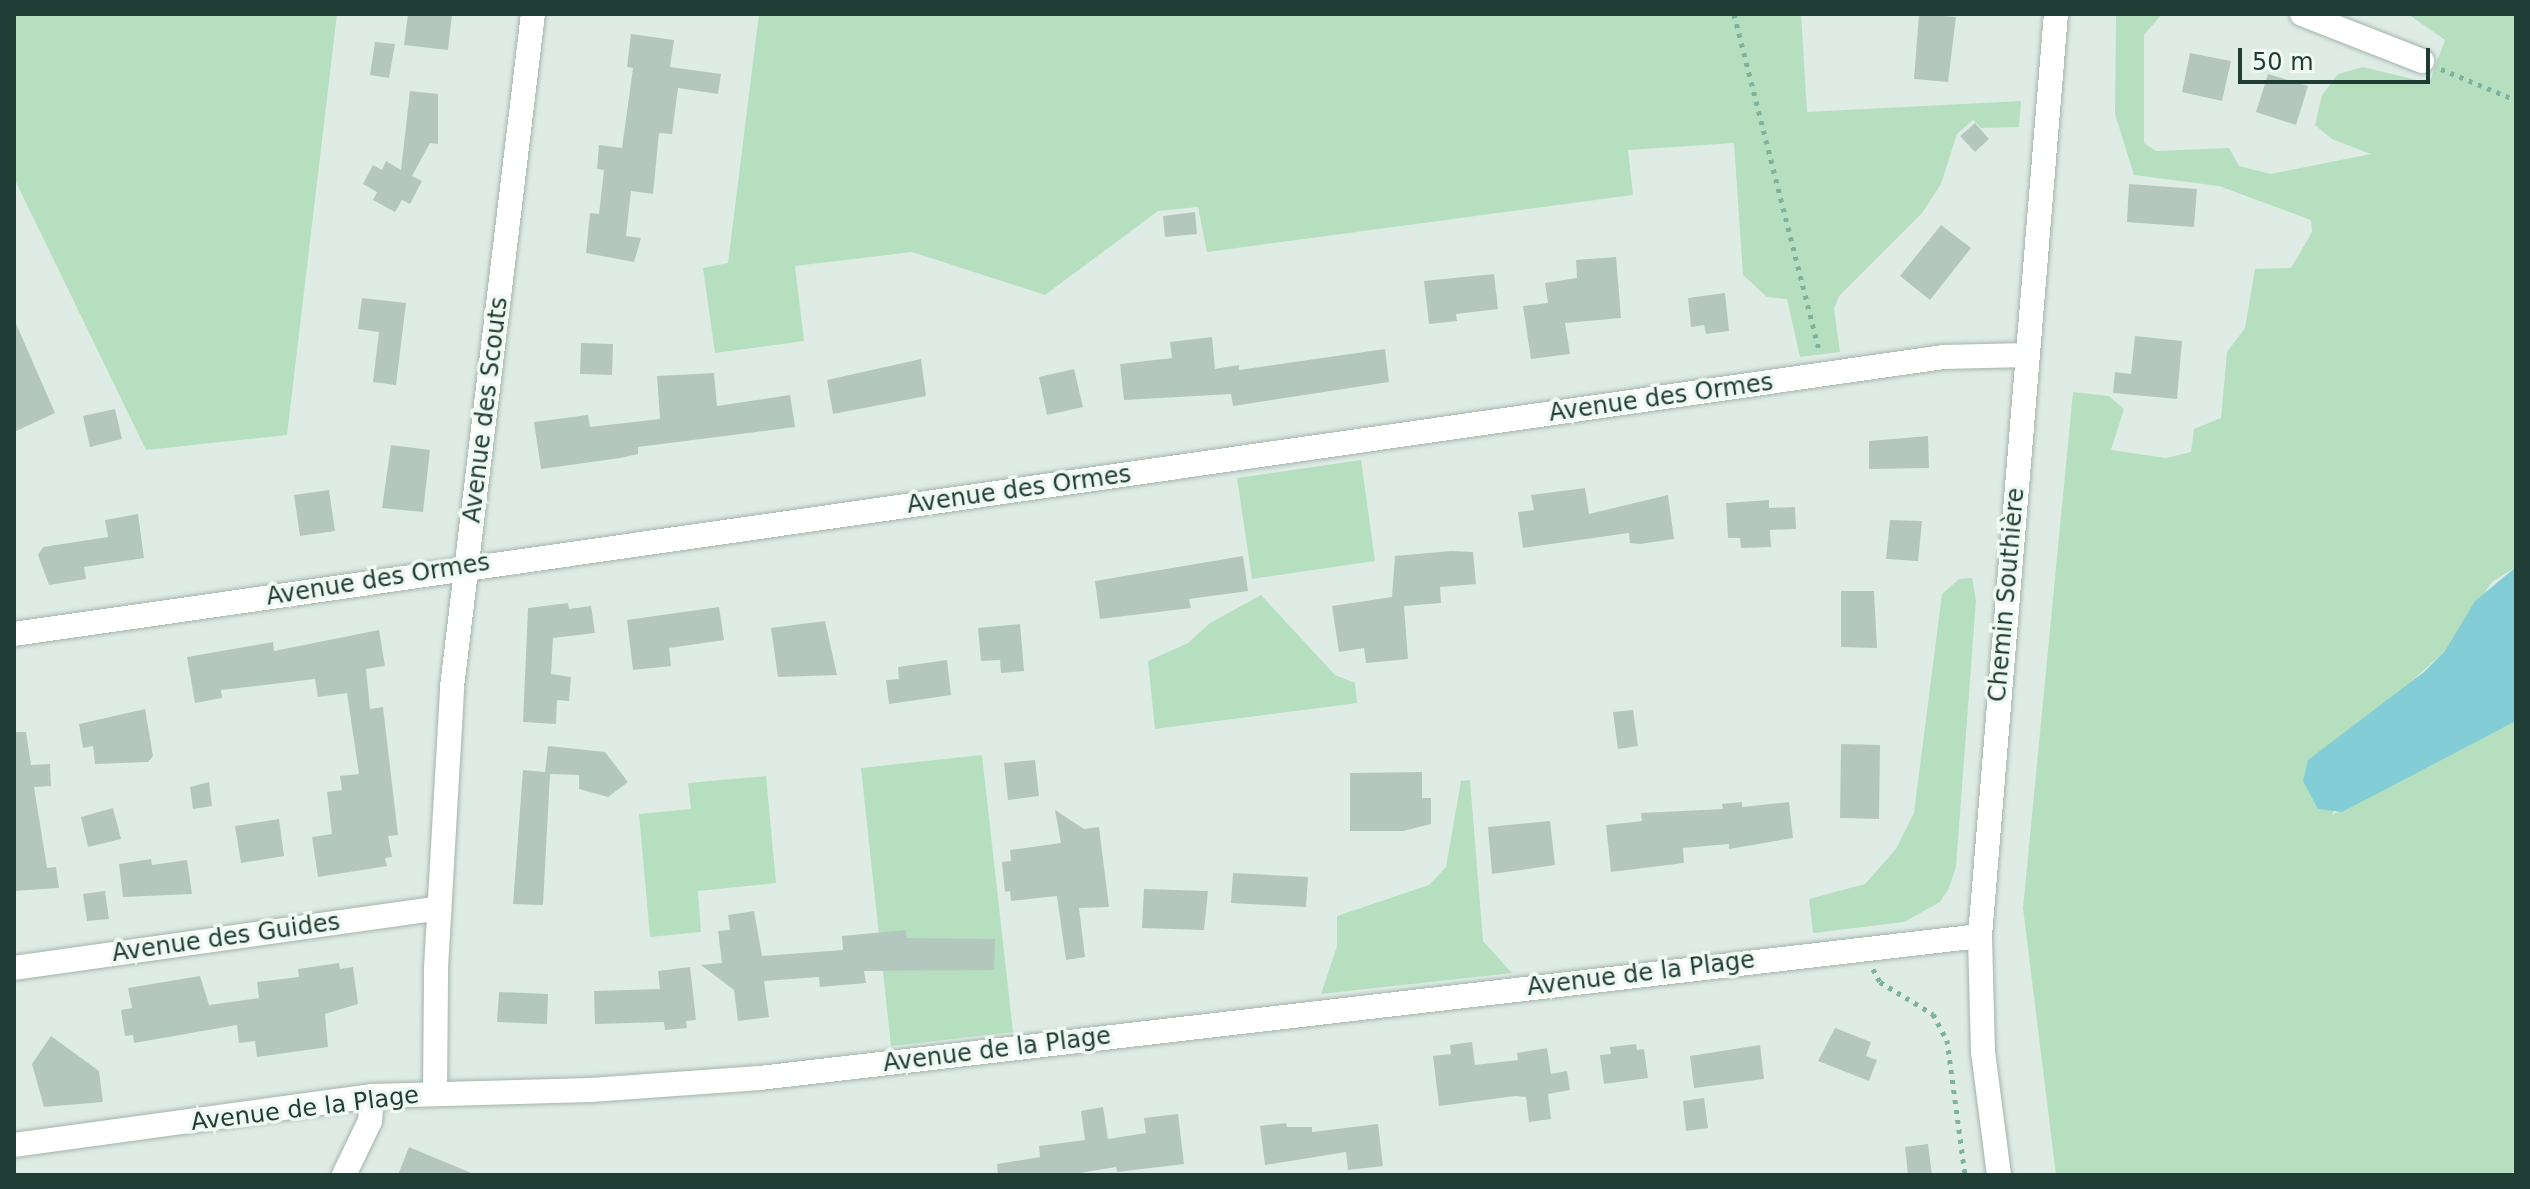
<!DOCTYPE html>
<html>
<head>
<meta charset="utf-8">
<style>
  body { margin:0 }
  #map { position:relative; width:2530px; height:1189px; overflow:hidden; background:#dfece6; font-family:"DejaVu Sans",sans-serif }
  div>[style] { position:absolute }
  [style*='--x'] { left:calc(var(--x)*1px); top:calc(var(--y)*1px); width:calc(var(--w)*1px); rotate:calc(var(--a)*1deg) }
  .green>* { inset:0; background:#b6dfbf }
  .water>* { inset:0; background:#82cdd6 }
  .building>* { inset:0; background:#b4c7be }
  .path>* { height:5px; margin-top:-2.5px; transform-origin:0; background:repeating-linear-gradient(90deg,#7db29f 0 4px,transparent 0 10px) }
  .roads { filter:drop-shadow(0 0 2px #a2b4ad) drop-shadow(0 0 2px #a2b4ad) }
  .minor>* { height:24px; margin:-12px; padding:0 12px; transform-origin:12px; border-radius:12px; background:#fff }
  .tertiary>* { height:24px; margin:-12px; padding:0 12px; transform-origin:12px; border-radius:12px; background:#fff }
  span { translate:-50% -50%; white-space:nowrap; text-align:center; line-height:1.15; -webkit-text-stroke:7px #f0f8f4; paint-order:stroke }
  .street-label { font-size:24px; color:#1f3d34 }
  .frame { position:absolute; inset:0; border:16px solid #1f3d34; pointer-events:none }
  .scale { position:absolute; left:2238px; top:48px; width:192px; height:36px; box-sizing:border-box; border:4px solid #1f3d34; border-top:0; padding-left:10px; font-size:24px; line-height:28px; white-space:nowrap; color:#1f3d34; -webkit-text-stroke:6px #f0f8f4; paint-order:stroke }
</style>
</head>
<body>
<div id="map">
  <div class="green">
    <i style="clip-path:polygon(14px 14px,337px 14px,287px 435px,146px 450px,14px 178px)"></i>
    <i style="clip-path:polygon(759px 14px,1801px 14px,1807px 112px,2021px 101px,2019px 127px,1981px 128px,1973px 120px,1957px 134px,1941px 184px,1922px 213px,1839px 296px,1834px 309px,1840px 352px,1800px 357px,1787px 299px,1767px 297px,1743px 275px,1734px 143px,1628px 150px,1633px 195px,1207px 252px,1198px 207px,1158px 211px,1045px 295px,912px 252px,795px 266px,804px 341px,715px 353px,703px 268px,728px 263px)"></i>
    <i style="clip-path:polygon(2116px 14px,2162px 14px,2144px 35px,2144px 143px,2156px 151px,2229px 148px,2239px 166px,2271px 174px,2371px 154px,2332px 139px,2315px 125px,2322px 95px,2338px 74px,2363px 67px,2429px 83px,2445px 40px,2408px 14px,2516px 14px,2516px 567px,2492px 582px,2445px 651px,2393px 698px,2332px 815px,2516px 721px,2516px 1175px,2056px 1175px,2023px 908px,2073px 392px,2109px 396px,2124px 409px,2111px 450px,2166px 458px,2191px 452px,2194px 429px,2221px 418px,2227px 352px,2245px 328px,2255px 269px,2291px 268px,2312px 232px,2311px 220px,2219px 186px,2134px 175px,2115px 114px)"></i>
    <i style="clip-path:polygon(1361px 460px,1375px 561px,1252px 579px,1237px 478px)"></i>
    <i style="clip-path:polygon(1972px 578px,1976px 600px,1956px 867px,1949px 888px,1940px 902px,1904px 922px,1813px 933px,1809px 899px,1865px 884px,1896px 849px,1914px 813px,1942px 594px,1959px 579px)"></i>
    <i style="clip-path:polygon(1261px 595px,1335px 675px,1355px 683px,1357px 703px,1155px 729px,1148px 661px,1188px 643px,1210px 623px)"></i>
    <i style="clip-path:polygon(982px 755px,1013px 1032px,891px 1046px,861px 768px)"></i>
    <i style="clip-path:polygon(766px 776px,776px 883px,698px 891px,701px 932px,650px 937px,639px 814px,691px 809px,688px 783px)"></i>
    <i style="clip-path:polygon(1470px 780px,1483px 941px,1512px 973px,1321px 994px,1337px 946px,1337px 916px,1429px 885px,1446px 867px,1461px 781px)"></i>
  </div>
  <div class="water">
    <i style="clip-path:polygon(2516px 567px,2516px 721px,2342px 812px,2318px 809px,2303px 781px,2308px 760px,2424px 672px,2445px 651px,2475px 601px)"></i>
  </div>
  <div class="building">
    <i style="clip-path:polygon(408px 14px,452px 14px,448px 50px,404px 45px)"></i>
    <i style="clip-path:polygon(1919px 14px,1956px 17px,1948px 82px,1914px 79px)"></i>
    <i style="clip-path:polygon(631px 34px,674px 40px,670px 67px,721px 74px,718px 94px,678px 88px,672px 134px,659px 133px,653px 194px,631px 191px,626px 236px,641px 238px,634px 262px,586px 253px,590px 213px,599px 214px,604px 170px,597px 169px,599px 145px,622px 148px,633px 68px,627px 67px)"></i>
    <i style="clip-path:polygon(375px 42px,395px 44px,389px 78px,370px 75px)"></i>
    <i style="clip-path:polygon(2190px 53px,2231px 61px,2222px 101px,2182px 92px)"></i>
    <i style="clip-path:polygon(2268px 74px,2308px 86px,2296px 125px,2256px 112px)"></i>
    <i style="clip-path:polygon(410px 91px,438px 94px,438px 144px,430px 143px,412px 176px,422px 181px,410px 204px,402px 200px,395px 212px,373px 200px,377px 192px,363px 184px,373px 165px,382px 170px,386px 161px,401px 170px)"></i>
    <i style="clip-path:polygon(1975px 123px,1989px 139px,1975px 152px,1960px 136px)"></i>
    <i style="clip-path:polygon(2129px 184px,2197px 189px,2194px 227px,2127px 222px)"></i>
    <i style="clip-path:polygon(1195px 212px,1197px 234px,1165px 237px,1163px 216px)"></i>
    <i style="clip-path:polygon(1941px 225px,1971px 248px,1930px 300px,1900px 276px)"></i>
    <i style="clip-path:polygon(1616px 257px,1621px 318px,1565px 323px,1570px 354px,1531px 359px,1523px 306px,1548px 303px,1545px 283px,1577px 278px,1576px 260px)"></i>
    <i style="clip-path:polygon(1494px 274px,1498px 309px,1456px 314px,1457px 321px,1429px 324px,1424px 281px)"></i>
    <i style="clip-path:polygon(1725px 293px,1729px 331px,1706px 334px,1704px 325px,1691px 327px,1688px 298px)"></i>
    <i style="clip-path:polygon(362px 298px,406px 303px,396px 385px,373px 382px,379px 332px,358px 329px)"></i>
    <i style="clip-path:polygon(14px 319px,55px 413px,14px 432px)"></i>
    <i style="clip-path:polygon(2135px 336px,2182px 341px,2177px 399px,2113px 393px,2115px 372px,2131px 374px)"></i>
    <i style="clip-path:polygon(1212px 337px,1215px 369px,1239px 365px,1239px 370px,1385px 349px,1389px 382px,1233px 406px,1231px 394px,1124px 400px,1120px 364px,1172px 358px,1170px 342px)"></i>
    <i style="clip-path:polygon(581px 343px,613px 344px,612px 375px,580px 374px)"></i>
    <i style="clip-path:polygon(921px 359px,926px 396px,833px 414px,827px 380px)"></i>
    <i style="clip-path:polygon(1074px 369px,1083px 407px,1047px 415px,1039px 377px)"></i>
    <i style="clip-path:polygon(714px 373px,717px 406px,790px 395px,795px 427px,638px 447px,638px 454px,620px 458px,541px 469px,534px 422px,588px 415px,590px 427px,660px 419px,657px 376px)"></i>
    <i style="clip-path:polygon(115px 409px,122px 439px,90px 447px,83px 416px)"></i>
    <i style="clip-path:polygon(1928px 436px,1929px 468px,1869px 469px,1869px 441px)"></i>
    <i style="clip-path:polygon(391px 445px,430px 450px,423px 512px,382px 508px)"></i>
    <i style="clip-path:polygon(1585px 488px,1589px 514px,1668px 495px,1674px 539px,1640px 544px,1630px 543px,1629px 533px,1523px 548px,1518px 512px,1534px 510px,1531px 495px)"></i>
    <i style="clip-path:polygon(329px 490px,335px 531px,300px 536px,294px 495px)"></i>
    <i style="clip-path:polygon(1769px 500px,1769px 508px,1795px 507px,1796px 529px,1770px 530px,1771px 547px,1741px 548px,1740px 538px,1728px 538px,1726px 503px)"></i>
    <i style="clip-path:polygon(138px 514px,144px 558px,84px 567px,86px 579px,49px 585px,38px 555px,43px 547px,108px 537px,105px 520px)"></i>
    <i style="clip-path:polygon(1890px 520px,1922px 521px,1918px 561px,1886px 559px)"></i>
    <i style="clip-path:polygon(1451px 551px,1473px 552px,1476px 584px,1440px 587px,1441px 603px,1404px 606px,1408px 659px,1366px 663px,1364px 648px,1339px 652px,1332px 606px,1392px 597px,1395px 556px)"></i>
    <i style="clip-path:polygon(1243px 556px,1248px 591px,1189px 599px,1191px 608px,1100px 619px,1095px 581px)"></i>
    <i style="clip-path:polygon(1841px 591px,1874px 591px,1877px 648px,1841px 647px)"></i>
    <i style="clip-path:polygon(568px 603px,569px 609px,591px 606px,595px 633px,553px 638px,551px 674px,571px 677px,569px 701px,557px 700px,556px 724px,523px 722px,528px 608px)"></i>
    <i style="clip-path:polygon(719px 607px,724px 640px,669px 648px,671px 666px,633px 670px,627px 620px)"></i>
    <i style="clip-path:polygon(825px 621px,837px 675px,778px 677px,771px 628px)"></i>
    <i style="clip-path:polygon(1020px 624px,1024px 671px,1001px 673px,1000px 660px,981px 661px,978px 628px)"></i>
    <i style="clip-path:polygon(379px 630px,385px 666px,366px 669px,370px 709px,383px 707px,398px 835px,388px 836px,392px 857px,385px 858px,387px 866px,318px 877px,312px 837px,332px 834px,327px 792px,342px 790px,340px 776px,359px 774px,347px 693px,318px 697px,315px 679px,221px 690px,222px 698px,195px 703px,187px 657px,273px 642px,274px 651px)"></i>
    <i style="clip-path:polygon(947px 660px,951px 695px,889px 704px,886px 680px,899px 679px,898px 667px)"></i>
    <i style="clip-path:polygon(145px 709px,153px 756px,148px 762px,95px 764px,93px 746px,83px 748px,79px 724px)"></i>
    <i style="clip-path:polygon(1633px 710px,1638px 746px,1618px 749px,1613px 712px)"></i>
    <i style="clip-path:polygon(14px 732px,26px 732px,31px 765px,50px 764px,51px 786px,34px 787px,47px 868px,56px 867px,59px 888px,14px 891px)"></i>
    <i style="clip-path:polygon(1841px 744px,1880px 745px,1879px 819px,1840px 818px)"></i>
    <i style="clip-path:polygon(548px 746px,605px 752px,628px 782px,608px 797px,579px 789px,579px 775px,550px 774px,543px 905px,513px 904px,523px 770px,545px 772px)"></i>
    <i style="clip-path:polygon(1035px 760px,1039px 796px,1008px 800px,1004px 763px)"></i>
    <i style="clip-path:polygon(1422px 772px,1422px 798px,1431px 798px,1431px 824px,1403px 831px,1350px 831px,1350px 773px)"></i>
    <i style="clip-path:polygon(209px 782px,212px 806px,193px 809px,190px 787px)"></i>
    <i style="clip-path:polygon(1742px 802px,1742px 807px,1789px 802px,1793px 838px,1729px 849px,1729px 844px,1683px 848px,1684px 863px,1611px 872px,1606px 825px,1642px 821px,1641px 813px,1723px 809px,1722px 804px)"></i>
    <i style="clip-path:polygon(113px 808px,121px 839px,88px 847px,81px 817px)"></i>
    <i style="clip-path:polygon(1055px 810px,1084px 829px,1099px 827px,1109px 907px,1079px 908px,1085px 957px,1066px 960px,1057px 896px,1011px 901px,1010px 891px,1005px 892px,1002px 862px,1011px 861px,1010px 850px,1061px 843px)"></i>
    <i style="clip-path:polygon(279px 819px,284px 856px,241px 863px,235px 826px)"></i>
    <i style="clip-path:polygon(1550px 821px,1555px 865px,1492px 874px,1488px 827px)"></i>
    <i style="clip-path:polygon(151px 859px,152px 865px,187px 860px,192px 894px,123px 897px,119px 864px)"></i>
    <i style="clip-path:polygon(1233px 873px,1308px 877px,1306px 907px,1231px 903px)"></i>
    <i style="clip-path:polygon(1144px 889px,1208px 891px,1204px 930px,1142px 928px)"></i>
    <i style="clip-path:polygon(105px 891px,109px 919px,87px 921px,83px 894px)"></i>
    <i style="clip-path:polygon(754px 911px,762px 956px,843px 950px,842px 936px,906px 930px,907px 938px,995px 939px,994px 970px,864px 971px,866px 983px,820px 987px,819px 977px,764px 981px,769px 1017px,738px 1021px,734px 990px,701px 965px,722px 963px,718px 931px,730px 930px,728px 915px)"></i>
    <i style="clip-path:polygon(339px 963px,340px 969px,353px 967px,358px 1004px,325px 1014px,328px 1047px,257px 1057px,255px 1041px,239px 1043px,237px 1025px,134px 1043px,133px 1035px,125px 1036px,121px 1010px,132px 1008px,128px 988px,200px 976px,209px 1005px,259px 998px,257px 982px,299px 977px,298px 969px)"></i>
    <i style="clip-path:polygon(690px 967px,696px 1020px,686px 1021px,687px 1028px,665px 1030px,664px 1022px,595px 1024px,594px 991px,660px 989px,658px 971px)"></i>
    <i style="clip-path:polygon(499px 992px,548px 994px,547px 1024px,497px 1022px)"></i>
    <i style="clip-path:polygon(1835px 1028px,1871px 1042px,1866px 1056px,1877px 1060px,1869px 1081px,1818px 1061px)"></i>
    <i style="clip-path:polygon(51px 1036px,99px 1071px,103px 1102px,44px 1107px,32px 1064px)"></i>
    <i style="clip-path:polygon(1472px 1042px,1475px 1065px,1518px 1060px,1517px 1053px,1547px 1048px,1551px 1074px,1567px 1071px,1570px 1090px,1548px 1094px,1551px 1119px,1529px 1122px,1526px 1097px,1515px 1096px,1439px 1106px,1433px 1056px,1451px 1054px,1450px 1045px)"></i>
    <i style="clip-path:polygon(1636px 1044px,1637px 1050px,1644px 1049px,1648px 1078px,1604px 1084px,1600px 1055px,1611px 1054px,1610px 1047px)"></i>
    <i style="clip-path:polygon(1760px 1045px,1764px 1079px,1694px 1088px,1690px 1056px)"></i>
    <i style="clip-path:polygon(1704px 1098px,1708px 1128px,1686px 1131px,1683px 1101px)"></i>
    <i style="clip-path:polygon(1103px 1107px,1108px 1139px,1146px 1133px,1144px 1118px,1178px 1114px,1184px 1164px,1117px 1172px,1116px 1167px,1067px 1175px,998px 1175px,997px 1164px,1040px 1157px,1039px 1146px,1085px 1140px,1081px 1111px)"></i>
    <i style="clip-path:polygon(1286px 1123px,1287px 1127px,1312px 1127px,1312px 1132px,1378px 1124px,1383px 1166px,1348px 1170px,1346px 1152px,1265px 1165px,1260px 1126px)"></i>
    <i style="clip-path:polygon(1928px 1144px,1932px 1175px,1908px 1175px,1905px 1147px)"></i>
    <i style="clip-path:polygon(409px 1147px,476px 1175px,398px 1175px)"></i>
  </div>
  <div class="path">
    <i style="--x:1734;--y:14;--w:347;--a:75.8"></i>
    <i style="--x:2441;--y:69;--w:81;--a:22.5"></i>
    <i style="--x:1873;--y:969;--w:15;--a:62"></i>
    <i style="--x:1880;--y:982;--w:62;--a:31.1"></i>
    <i style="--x:1933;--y:1014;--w:30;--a:62"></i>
    <i style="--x:1947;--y:1040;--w:136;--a:82.4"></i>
  </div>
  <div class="roads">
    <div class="minor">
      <i style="--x:2302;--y:14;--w:129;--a:21.4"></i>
      <i style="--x:14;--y:634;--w:1950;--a:-8.17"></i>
      <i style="--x:1944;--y:357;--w:82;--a:-1.4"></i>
      <i style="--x:14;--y:968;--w:429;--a:-8"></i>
      <i style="--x:435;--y:1094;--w:126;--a:-89.5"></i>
      <i style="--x:436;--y:968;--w:281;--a:-86.7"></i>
      <i style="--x:452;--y:687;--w:678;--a:-83.14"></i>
      <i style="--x:14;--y:1145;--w:361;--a:-7.8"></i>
      <i style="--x:372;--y:1096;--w:219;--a:-1.6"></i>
      <i style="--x:591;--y:1090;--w:169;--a:-4.1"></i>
      <i style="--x:760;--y:1078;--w:1228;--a:-6.64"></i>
      <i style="--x:344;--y:1175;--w:60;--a:-64.3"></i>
      <i style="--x:370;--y:1121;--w:25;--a:-85"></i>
    </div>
    <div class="tertiary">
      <i style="--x:1999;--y:1175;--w:124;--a:-97.4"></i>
      <i style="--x:1983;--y:1052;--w:116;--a:-91.5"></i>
      <i style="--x:1980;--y:936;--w:925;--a:-85.29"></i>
    </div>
  </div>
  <div class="street-label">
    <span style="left:1661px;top:398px;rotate:-8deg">Avenue des Ormes</span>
    <span style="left:486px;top:410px;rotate:-83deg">Avenue des Scouts</span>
    <span style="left:1019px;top:490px;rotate:-8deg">Avenue des Ormes</span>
    <span style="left:378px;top:580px;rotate:-9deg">Avenue des Ormes</span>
    <span style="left:2007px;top:595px;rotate:-85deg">Chemin Southière</span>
    <span style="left:226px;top:938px;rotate:-8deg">Avenue des Guides</span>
    <span style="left:1641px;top:974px;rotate:-7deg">Avenue de la Plage</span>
    <span style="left:997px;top:1050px;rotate:-7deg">Avenue de la Plage</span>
    <span style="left:305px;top:1109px;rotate:-7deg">Avenue de la Plage</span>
  </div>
  <div class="frame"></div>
  <div class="scale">50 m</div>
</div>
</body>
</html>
